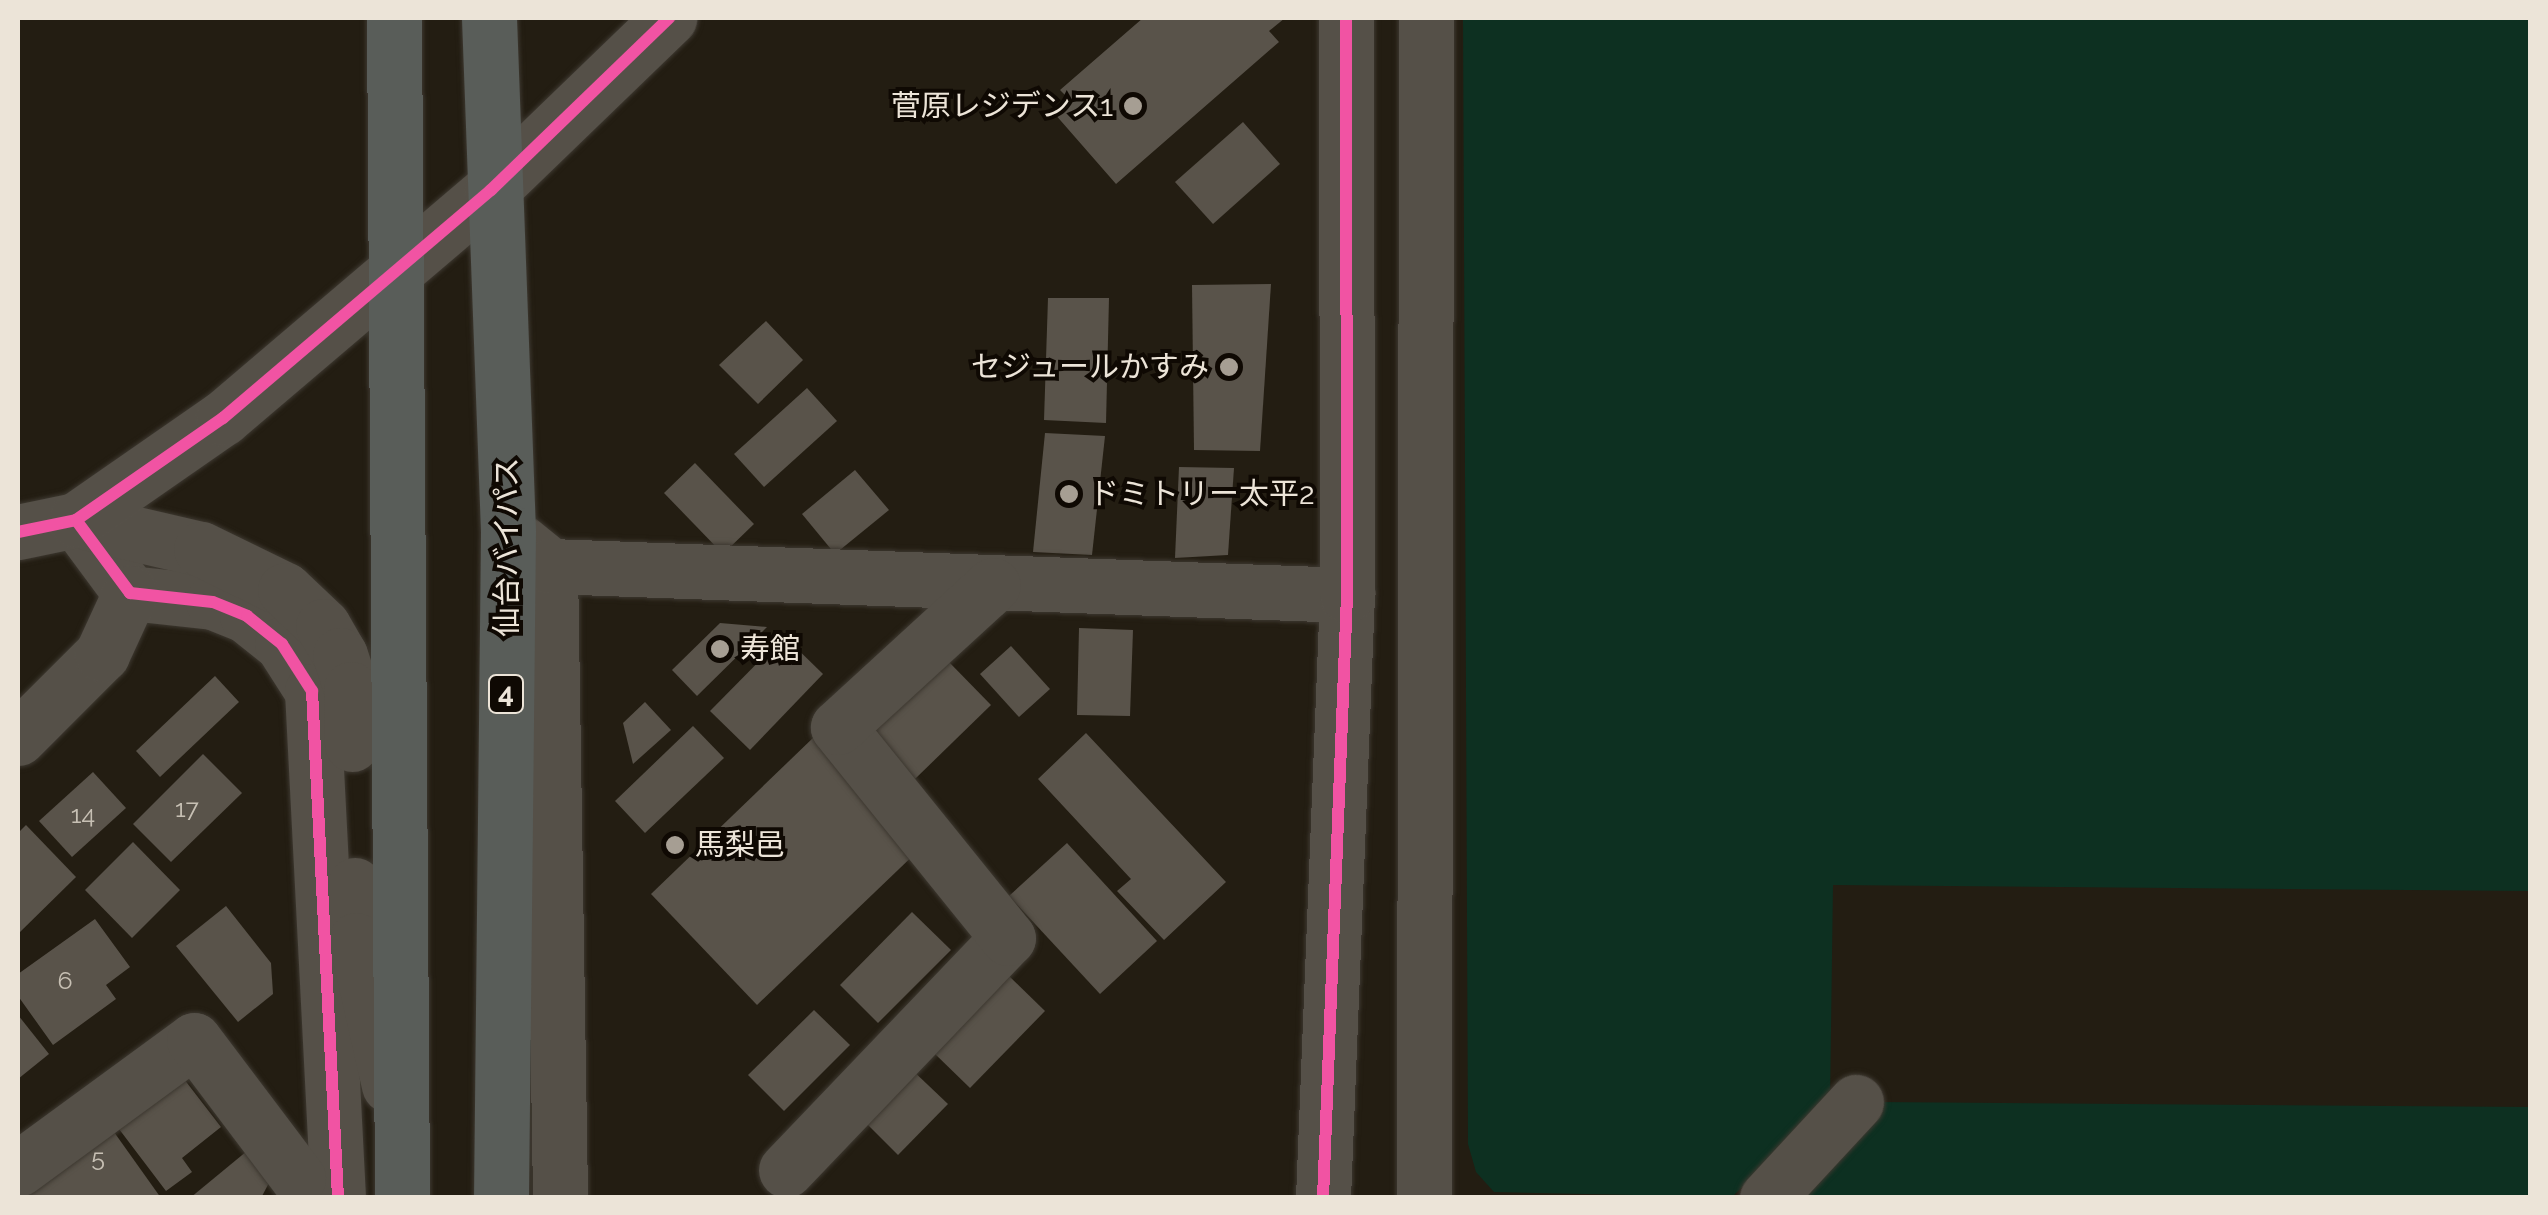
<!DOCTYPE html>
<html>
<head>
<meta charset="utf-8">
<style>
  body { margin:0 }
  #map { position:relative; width:2548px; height:1215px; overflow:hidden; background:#231d12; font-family:Raleway,"Noto Sans JP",sans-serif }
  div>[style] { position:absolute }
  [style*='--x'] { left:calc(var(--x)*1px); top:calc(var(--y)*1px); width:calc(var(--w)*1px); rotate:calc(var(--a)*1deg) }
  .green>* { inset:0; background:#0d3021 }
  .building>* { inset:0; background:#59534a }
  .roads { filter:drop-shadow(0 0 2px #3d3830) drop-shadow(0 0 2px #3d3830) }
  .minor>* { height:55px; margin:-27.5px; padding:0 27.5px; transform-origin:27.5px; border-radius:27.5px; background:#555048 }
  .highway>* { height:55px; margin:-27.5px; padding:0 27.5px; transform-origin:27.5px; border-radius:27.5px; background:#595d59 }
  .cycleway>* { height:12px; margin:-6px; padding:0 6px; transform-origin:6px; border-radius:6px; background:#f153a3 }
  .dots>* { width:28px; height:28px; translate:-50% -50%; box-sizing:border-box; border:5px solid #0f0903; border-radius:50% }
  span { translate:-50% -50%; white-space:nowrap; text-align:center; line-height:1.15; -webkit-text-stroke:8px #0f0903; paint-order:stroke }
  .number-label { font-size:25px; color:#c7c0b4 }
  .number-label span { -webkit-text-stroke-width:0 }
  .shield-label span { padding:2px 8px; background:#0f0903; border:2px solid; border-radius:8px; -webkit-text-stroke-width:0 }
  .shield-label { font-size:28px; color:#ece4d8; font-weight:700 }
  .poi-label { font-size:30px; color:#ece4d8 }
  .right { translate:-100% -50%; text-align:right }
  .left { translate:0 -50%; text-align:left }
  .street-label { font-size:30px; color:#ece4d8 }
  .frame { position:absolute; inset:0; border:20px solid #ece4d8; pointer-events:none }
</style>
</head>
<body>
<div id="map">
  <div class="green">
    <i style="clip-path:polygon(1463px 18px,2530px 18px,2530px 891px,1833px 885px,1830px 1102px,1732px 1197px,1494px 1192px,1476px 1172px,1468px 1144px)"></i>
    <i style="clip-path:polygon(1876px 1102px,2530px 1107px,2530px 1197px,1793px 1198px)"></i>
  </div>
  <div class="building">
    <i style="clip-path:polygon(1143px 18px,1285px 18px,1269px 31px,1279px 42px,1116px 184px,1054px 113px,1069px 99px,1060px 90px)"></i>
    <i style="clip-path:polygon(1243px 122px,1280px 164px,1213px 224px,1175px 182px)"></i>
    <i style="clip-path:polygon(1271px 284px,1260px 451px,1194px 450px,1192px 285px)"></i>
    <i style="clip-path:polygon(1048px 298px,1109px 298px,1106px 423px,1044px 420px)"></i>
    <i style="clip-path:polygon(766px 321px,803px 360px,758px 404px,719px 365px)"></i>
    <i style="clip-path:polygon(807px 388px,837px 421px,764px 487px,734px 454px)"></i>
    <i style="clip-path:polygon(1045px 433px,1105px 436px,1092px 555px,1033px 552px)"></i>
    <i style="clip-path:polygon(695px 463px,754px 524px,723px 554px,664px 493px)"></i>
    <i style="clip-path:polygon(1179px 467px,1234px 468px,1228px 555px,1175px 558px)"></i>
    <i style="clip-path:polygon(855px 470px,889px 510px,835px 554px,802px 514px)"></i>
    <i style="clip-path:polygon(720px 623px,767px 627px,697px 696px,672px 670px)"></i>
    <i style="clip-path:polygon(1079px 628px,1133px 630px,1130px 716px,1077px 715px)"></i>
    <i style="clip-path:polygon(784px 636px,823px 674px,750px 750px,710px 711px)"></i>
    <i style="clip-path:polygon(1011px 646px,1050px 689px,1019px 717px,980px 674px)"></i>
    <i style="clip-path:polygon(948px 661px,991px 705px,915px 779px,871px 734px)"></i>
    <i style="clip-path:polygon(215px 676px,239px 702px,160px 777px,136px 751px)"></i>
    <i style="clip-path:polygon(645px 702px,671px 730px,633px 764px,623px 723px)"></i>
    <i style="clip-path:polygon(693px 726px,724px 758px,645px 833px,615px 801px)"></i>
    <i style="clip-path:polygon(1086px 733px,1226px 882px,1164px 940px,1117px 891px,1131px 879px,1038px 779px)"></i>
    <i style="clip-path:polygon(815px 736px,922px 847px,757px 1005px,651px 894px)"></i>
    <i style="clip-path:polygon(203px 754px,242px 793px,171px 862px,133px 824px)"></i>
    <i style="clip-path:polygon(93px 772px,126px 808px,72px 857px,39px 821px)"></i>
    <i style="clip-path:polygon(26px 825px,76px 877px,18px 934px,18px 833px)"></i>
    <i style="clip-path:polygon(133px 842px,180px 890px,132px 938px,85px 890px)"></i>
    <i style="clip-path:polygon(1067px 843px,1157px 941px,1100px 994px,1009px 896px)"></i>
    <i style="clip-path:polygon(226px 906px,271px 963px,273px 994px,238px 1022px,176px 946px)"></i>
    <i style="clip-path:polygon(912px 912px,951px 950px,878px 1023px,840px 985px)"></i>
    <i style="clip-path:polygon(95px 919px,130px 967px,106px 985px,116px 999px,53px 1045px,18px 996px,18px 974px)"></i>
    <i style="clip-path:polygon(1008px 975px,1045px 1011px,970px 1088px,933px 1052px)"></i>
    <i style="clip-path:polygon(814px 1010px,850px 1045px,784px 1111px,748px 1075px)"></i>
    <i style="clip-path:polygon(18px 1015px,49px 1054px,18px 1079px)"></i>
    <i style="clip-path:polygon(908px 1066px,948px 1104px,898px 1155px,860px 1117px)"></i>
    <i style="clip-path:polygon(184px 1079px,221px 1127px,182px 1158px,192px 1172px,166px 1191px,119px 1129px)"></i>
    <i style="clip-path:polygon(109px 1125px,161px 1198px,18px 1198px,18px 1190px)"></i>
    <i style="clip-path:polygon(247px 1151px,270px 1181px,261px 1198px,190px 1198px)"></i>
  </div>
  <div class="roads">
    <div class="minor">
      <i style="--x:76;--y:520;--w:91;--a:53.5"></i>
      <i style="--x:130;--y:593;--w:83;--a:6.2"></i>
      <i style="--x:213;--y:602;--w:37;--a:22"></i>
      <i style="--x:247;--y:616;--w:45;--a:38.7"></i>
      <i style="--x:282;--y:644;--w:56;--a:57.4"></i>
      <i style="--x:312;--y:691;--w:508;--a:87.06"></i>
      <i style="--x:76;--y:520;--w:128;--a:13.1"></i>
      <i style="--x:201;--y:549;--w:93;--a:26"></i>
      <i style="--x:285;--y:590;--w:52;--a:43.5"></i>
      <i style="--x:323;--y:626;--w:34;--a:60"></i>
      <i style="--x:340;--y:655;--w:36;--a:72"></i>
      <i style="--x:351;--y:689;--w:55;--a:89"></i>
      <i style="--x:18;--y:532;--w:59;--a:-11.7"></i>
      <i style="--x:76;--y:520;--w:179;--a:-34.8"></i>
      <i style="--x:223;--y:418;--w:352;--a:-40.4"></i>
      <i style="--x:491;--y:190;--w:248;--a:-44"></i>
      <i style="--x:522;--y:543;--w:36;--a:39"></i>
      <i style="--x:550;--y:566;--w:632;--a:89.09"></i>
      <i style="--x:550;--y:566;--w:798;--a:2.08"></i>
      <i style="--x:18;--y:738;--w:119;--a:-45"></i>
      <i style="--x:102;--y:654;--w:67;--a:-65.3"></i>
      <i style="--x:355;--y:885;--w:55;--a:89"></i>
      <i style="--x:356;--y:940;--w:149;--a:77.2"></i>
      <i style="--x:18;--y:1169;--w:218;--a:-36.2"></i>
      <i style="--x:194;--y:1040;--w:173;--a:53"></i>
      <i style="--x:786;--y:1170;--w:321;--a:-46.3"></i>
      <i style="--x:1008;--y:938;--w:271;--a:-128.9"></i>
      <i style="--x:838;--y:727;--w:210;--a:-42.5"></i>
      <i style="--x:1323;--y:1198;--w:603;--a:-87.72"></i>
      <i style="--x:1347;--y:595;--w:577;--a:-90.1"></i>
      <i style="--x:1424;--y:1198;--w:1180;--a:-89.9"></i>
      <i style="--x:1767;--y:1198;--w:131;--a:-47.2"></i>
    </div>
    <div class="highway">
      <i style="--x:394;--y:18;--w:1180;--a:89.61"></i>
      <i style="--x:489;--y:18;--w:513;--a:87.88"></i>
      <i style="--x:508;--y:531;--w:667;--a:90.6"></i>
    </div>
  </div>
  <div class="cycleway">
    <i style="--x:76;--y:520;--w:91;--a:53.5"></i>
    <i style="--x:130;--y:593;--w:83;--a:6.2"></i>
    <i style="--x:213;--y:602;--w:37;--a:22"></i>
    <i style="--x:247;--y:616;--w:45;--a:38.7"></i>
    <i style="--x:282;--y:644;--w:56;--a:57.4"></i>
    <i style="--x:312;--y:691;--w:508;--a:87.06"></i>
    <i style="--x:18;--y:532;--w:59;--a:-11.7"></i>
    <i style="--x:76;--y:520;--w:179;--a:-34.8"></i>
    <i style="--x:223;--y:418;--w:352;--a:-40.4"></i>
    <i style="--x:491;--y:190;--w:248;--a:-44"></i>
    <i style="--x:1323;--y:1198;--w:603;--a:-87.72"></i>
    <i style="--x:1347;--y:595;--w:577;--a:-90.1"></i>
  </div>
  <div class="dots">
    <i style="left:1133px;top:106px;background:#a69e93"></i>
    <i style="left:1229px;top:367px;background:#a69e93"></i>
    <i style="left:1069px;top:494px;background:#a69e93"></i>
    <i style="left:720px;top:649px;background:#a69e93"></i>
    <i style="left:675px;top:845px;background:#a69e93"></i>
  </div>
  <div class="number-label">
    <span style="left:187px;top:808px">17</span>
    <span style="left:83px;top:814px">14</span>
    <span style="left:65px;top:980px">6</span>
    <span style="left:98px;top:1157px">5</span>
  </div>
  <div class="shield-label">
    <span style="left:506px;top:694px">4</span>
  </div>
  <div class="poi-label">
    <span class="right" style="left:1113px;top:106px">菅原レジデンス1</span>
    <span class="right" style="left:1209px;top:367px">セジュールかすみ</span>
    <span class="left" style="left:1089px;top:494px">ドミトリー太平2</span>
    <span class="left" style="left:740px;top:649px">寿館</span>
    <span class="left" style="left:695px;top:845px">馬梨邑</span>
  </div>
  <div class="street-label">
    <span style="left:507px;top:547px;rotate:-90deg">仙台バイパス</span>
  </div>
  <div class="frame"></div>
</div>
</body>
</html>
